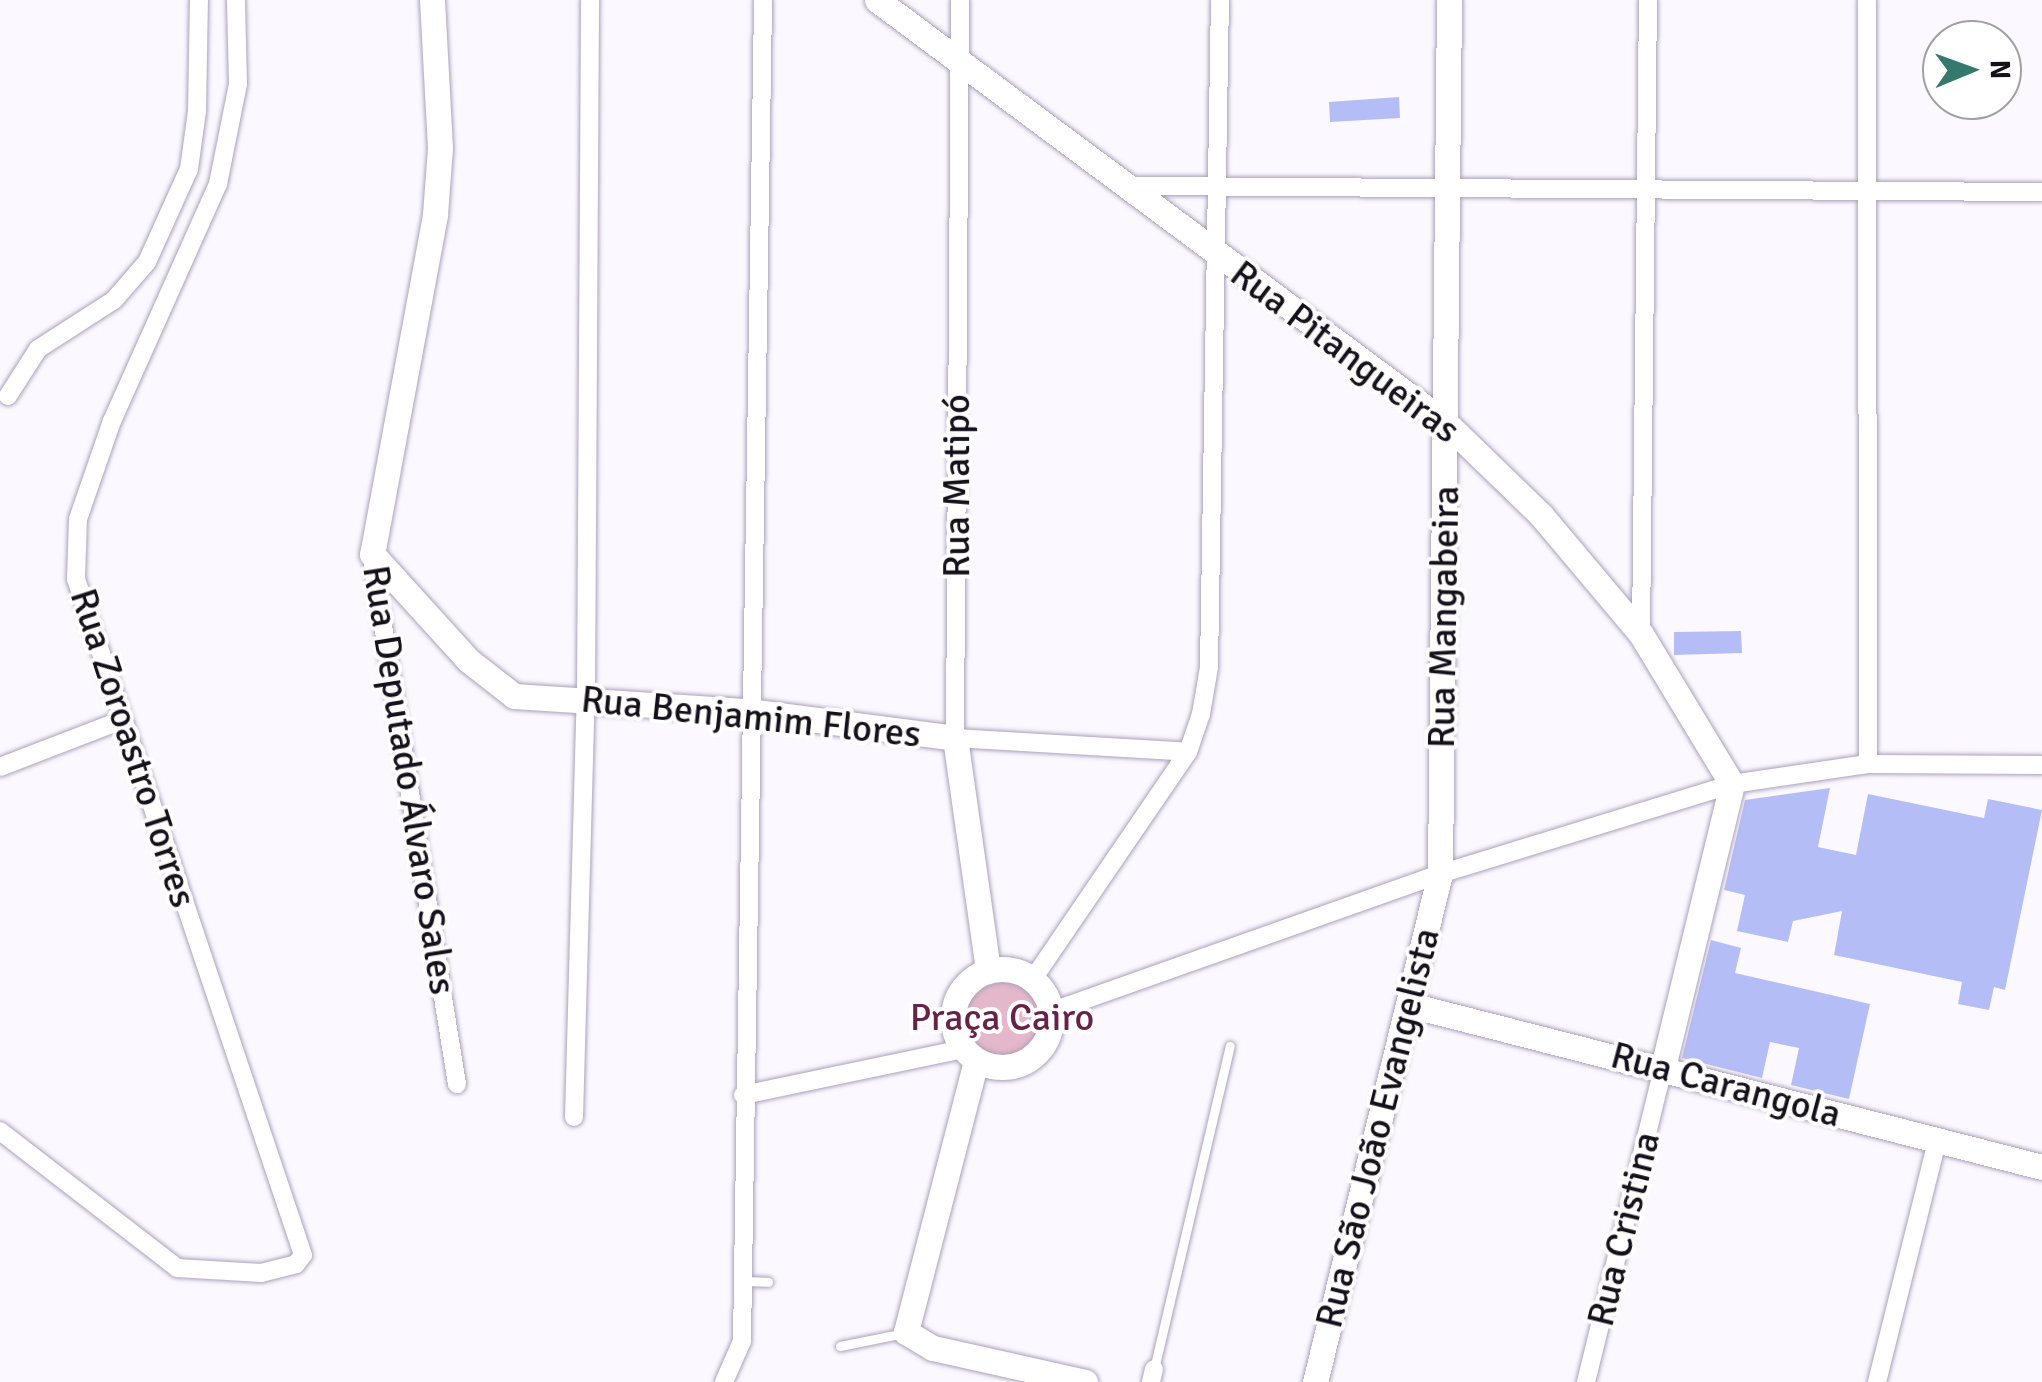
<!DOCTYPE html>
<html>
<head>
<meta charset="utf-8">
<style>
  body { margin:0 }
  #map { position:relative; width:2042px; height:1382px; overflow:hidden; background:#fbf9ff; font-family:Signika,sans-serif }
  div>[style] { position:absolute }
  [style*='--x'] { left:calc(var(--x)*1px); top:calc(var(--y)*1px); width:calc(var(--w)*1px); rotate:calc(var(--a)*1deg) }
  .green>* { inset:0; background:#e5b7ca }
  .round { border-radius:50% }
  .building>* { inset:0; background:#b5bdf6 }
  .roads { filter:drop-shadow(0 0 2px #aba1bc) drop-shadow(0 0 2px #aba1bc) }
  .lane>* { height:9px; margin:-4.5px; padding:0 4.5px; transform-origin:4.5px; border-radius:4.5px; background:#fff }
  .street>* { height:18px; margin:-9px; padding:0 9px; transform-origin:9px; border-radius:9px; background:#fff }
  .secondary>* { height:25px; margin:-12.5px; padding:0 12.5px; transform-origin:12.5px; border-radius:12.5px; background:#fff }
  .secondary>.ring { margin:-12.5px; padding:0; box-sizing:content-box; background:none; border:25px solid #fff; border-radius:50% }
  span { translate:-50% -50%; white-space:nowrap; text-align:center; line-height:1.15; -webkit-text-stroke:8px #fff; paint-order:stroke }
  .street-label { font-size:38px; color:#15111b }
  .park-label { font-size:38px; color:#692247 }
  .north { position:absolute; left:1922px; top:20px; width:100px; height:100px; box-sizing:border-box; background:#fff; border:2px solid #a1a0a4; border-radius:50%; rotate:89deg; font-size:28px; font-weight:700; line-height:40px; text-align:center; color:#15111b }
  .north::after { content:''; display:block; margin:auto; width:35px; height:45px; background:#35796e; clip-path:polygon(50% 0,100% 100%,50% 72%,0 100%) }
</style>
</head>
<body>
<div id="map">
  <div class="green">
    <i class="round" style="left:958px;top:974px;width:88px;height:88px"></i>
  </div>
  <div class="building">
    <i style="clip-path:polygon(1399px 97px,1400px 118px,1330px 122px,1329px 102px)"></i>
    <i style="clip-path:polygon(1741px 631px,1742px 653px,1674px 655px,1674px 632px)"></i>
    <i style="clip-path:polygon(1830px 788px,1818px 847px,1856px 855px,1868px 794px,1984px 818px,1988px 799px,2042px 810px,2005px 990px,1994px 987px,1989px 1010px,1958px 1004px,1962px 982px,1834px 955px,1842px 911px,1793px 921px,1788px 942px,1737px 931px,1745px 895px,1724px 890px,1745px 800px)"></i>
    <i style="clip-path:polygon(1711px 940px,1741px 948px,1735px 973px,1870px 1004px,1849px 1099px,1791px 1085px,1799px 1048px,1770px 1042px,1762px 1078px,1682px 1058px)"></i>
  </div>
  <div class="roads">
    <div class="lane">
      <i style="--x:742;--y:1281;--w:26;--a:2"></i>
      <i style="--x:840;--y:1346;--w:65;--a:-11.5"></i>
      <i style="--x:1154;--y:1369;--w:332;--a:-76.8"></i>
    </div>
    <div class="street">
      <i style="--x:960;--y:0;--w:738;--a:90.39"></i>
      <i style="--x:955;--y:738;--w:233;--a:3.4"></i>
      <i style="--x:1867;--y:0;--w:764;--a:89.93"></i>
      <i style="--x:1134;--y:186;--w:908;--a:0.38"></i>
      <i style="--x:8;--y:396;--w:56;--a:-57.4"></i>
      <i style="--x:38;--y:349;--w:90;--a:-32.8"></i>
      <i style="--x:114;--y:300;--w:50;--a:-49"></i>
      <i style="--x:147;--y:262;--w:102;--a:-65.7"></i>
      <i style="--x:189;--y:169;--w:59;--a:-82.1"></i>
      <i style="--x:197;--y:111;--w:111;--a:-89"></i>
      <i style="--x:372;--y:557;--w:534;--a:80.84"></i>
      <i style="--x:1641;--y:634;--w:634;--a:-89.37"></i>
      <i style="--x:0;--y:767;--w:131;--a:-21.1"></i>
      <i style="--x:1033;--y:979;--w:275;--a:-55.7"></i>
      <i style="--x:1188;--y:752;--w:40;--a:-71.1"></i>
      <i style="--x:1201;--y:714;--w:48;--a:-80.3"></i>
      <i style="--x:1209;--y:667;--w:667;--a:-89.06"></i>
      <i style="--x:1050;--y:1012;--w:414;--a:-19.5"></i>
      <i style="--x:1440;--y:874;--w:306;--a:-17.1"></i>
      <i style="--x:1732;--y:784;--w:137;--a:-8.4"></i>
      <i style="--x:1868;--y:764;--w:174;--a:0.3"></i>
      <i style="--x:743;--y:1095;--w:225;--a:-11.8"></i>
      <i style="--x:574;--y:1117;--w:418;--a:-88.4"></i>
      <i style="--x:586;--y:699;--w:699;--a:-89.67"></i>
      <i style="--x:0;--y:1131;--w:224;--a:37.7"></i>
      <i style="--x:177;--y:1268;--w:84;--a:3.4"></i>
      <i style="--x:261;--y:1273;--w:36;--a:-14"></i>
      <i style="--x:296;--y:1264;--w:11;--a:-52"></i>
      <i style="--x:303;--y:1255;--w:713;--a:-108.56"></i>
      <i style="--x:76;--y:579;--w:60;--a:-88.1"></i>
      <i style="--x:78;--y:519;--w:104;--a:-70.9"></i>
      <i style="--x:112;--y:421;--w:260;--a:-65.9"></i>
      <i style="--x:218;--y:184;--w:102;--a:-78.7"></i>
      <i style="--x:238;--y:84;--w:84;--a:-91.4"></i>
      <i style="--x:724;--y:1382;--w:45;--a:-66.3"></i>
      <i style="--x:742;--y:1341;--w:1341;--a:-89.1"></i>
      <i style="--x:1151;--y:1382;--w:13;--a:-77"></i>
      <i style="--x:1586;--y:1382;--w:323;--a:-76.2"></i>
      <i style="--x:1877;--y:1382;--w:248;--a:-76"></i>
    </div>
    <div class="secondary">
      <i style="--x:432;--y:0;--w:148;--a:86.9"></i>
      <i style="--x:440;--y:148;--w:67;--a:94.3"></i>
      <i style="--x:435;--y:215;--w:345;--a:100.5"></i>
      <i style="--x:372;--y:554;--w:143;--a:47.8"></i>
      <i style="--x:468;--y:660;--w:58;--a:38"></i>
      <i style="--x:514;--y:696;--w:234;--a:3.7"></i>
      <i style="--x:748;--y:711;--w:209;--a:7.4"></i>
      <i style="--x:955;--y:738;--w:235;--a:81.9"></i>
      <i style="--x:877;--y:0;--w:710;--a:36.64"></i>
      <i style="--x:1447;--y:424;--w:131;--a:44.1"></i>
      <i style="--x:1541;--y:515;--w:155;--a:50"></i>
      <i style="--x:1641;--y:634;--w:175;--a:58.8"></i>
      <i style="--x:1732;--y:784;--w:292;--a:103.7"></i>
      <i class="ring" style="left:953px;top:969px;width:73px;height:73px"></i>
      <i style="--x:1410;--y:1005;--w:652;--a:14.38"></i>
      <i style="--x:976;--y:1061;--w:280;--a:104.5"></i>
      <i style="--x:906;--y:1332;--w:31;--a:31"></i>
      <i style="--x:933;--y:1348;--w:156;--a:12.6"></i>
      <i style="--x:1315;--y:1382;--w:523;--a:-76.18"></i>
      <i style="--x:1440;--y:874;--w:874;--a:-89.41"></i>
    </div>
  </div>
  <div class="street-label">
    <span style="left:1345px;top:352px;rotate:37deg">Rua Pitangueiras</span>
    <span style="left:957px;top:486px;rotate:-90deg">Rua Matipó</span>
    <span style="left:1444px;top:617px;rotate:-89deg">Rua Mangabeira</span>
    <span style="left:751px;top:717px;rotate:6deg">Rua Benjamim Flores</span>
    <span style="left:133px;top:748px;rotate:72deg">Rua Zoroastro Torres</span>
    <span style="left:409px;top:780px;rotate:81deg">Rua Deputado Álvaro Sales</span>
    <span style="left:1726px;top:1085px;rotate:15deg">Rua Carangola</span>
    <span style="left:1378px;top:1128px;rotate:-76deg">Rua São João Evangelista</span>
    <span style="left:1624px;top:1229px;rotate:-76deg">Rua Cristina</span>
  </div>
  <div class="park-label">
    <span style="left:1002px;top:1018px">Praça Cairo</span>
  </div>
  <div class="north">N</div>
</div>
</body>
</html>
